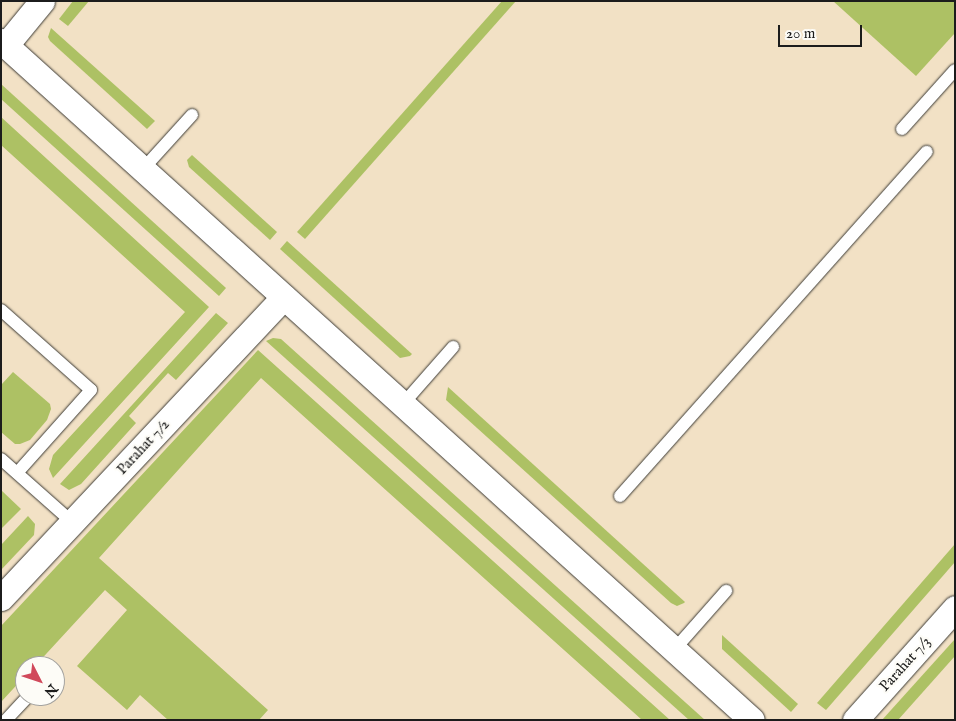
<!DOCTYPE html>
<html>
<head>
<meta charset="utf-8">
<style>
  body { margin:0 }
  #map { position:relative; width:956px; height:721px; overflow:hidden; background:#f2e1c5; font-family:"IM FELL English",serif }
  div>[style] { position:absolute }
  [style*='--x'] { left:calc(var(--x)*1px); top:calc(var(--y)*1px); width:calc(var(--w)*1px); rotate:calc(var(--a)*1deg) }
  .green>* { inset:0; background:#adc164 }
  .roads { filter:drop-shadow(0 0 1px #3c3a35) drop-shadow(0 0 1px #3c3a35) }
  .service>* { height:12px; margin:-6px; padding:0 6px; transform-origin:6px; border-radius:6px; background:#fff }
  .minor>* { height:25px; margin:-12.5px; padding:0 12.5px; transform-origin:12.5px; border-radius:12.5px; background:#fff }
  span { translate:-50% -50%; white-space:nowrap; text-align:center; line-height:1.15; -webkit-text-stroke:4.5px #fdfcf7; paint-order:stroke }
  .street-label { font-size:15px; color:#1c1c1c }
  .frame { position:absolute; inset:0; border:2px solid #1c1c1c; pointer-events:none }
  .north { position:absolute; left:15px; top:656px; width:50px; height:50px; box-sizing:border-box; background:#fdfcf7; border:1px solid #a3a29f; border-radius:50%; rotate:131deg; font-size:14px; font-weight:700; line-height:20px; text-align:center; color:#1c1c1c }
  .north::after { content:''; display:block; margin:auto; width:18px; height:22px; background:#d1495b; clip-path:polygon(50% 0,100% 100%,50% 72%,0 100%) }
  .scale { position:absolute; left:778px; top:25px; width:84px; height:22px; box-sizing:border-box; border:2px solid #1c1c1c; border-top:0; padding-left:6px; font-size:15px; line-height:18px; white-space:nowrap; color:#1c1c1c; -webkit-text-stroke:4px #fdfcf7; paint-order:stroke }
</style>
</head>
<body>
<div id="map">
  <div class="green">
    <i style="clip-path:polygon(73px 1px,89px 1px,68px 26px,59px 19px)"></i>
    <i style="clip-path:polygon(502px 1px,516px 1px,305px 239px,297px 232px)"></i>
    <i style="clip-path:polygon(833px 1px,955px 1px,955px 33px,916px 76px)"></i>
    <i style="clip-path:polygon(51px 28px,155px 121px,147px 129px,50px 41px,48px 37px)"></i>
    <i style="clip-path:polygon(1px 84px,226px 288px,219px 296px,1px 99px)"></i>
    <i style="clip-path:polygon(1px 117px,209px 307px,53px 478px,49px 469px,53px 455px,185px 312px,1px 145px)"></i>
    <i style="clip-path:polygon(192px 155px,277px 232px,270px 240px,189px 167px,187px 160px)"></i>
    <i style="clip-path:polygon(287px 241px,412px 354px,410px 356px,400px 358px,280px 249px)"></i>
    <i style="clip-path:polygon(216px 313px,228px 323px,176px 380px,168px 373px,129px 416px,136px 423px,81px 484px,69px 490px,60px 484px)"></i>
    <i style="clip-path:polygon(273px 338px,281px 339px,705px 720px,689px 720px,266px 341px)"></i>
    <i style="clip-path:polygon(258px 350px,670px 720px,642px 720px,261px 378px,99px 558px,268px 710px,259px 720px,168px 720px,140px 695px,127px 710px,77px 666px,127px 610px,105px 590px,35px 666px,25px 666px,25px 676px,1px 702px,1px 626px)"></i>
    <i style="clip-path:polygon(13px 372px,50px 404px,51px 409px,47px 420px,30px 440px,20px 444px,15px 444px,1px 432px,1px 385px)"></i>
    <i style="clip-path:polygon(448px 387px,685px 602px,684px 603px,677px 606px,671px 603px,446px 400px)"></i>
    <i style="clip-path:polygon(1px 490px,21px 509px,1px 529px)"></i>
    <i style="clip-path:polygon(28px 516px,35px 524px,34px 535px,1px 570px,1px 545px)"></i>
    <i style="clip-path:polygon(955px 544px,955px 562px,826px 710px,817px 703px)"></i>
    <i style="clip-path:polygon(722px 635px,798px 704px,791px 712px,722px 649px)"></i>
    <i style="clip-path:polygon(955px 639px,955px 656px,898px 720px,882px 720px)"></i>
  </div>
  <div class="roads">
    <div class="service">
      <i style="--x:902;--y:129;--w:79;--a:-48.1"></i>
      <i style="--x:143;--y:169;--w:73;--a:-47.8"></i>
      <i style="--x:1;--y:310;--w:120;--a:41.6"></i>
      <i style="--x:91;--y:390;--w:111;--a:131.7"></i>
      <i style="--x:403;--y:404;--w:76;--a:-48.7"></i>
      <i style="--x:1;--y:459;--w:95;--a:41.6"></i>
      <i style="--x:620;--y:496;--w:461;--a:-48.3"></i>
      <i style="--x:674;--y:650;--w:79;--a:-48.6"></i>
      <i style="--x:6;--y:720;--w:33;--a:-47"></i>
    </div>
    <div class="minor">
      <i style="--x:1;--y:41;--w:1012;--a:42.12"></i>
      <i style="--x:6;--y:45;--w:57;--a:-50.7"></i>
      <i style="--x:1;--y:598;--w:413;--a:-46.8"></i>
      <i style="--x:855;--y:720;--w:150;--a:-48.2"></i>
    </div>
  </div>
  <div class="street-label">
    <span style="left:143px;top:447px;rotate:-47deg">Parahat 7/2</span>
    <span style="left:905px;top:664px;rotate:-48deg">Parahat 7/3</span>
  </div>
  <div class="frame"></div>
  <div class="north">N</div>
  <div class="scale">20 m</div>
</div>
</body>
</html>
